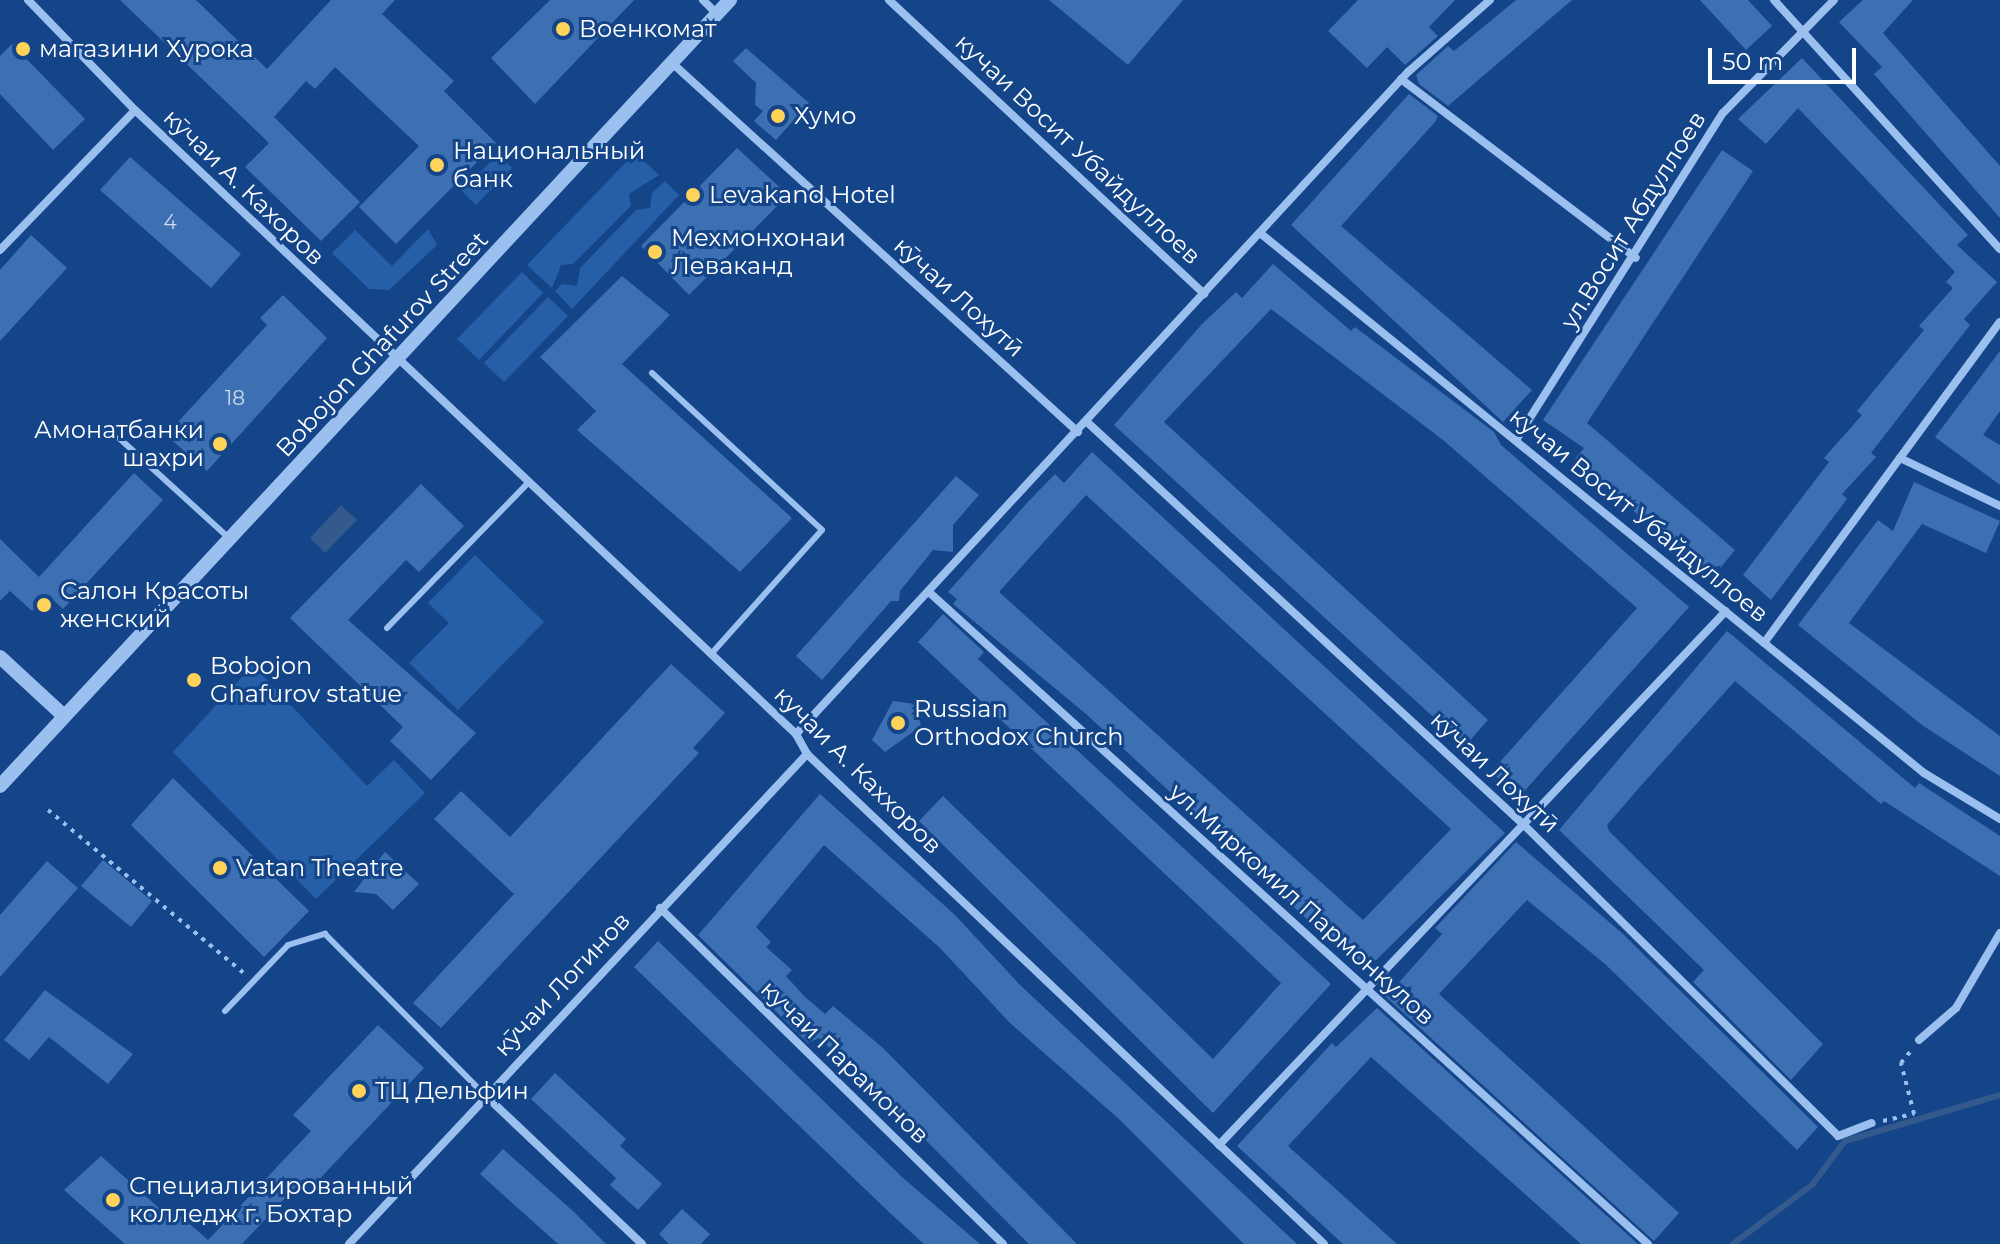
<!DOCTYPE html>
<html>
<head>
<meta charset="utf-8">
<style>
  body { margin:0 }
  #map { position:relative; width:2000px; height:1244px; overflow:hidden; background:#144589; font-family:Montserrat,sans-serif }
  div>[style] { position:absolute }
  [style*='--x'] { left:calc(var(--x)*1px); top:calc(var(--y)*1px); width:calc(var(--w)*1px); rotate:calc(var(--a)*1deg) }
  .green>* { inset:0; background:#265ea8 }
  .water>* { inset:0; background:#34598c }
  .stream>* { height:6px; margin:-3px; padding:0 3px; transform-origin:3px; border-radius:3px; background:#34598c }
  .building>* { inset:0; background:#3d6fb3 }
  .path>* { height:4px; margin-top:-2px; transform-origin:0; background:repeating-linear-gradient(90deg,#9bc0ef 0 4px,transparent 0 10px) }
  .service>* { height:6px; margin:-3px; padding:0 3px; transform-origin:3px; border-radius:3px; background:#9bc0ef }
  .minor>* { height:8px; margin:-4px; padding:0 4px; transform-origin:4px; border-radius:4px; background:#9bc0ef }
  .tertiary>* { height:14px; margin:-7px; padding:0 7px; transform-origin:7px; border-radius:7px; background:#9bc0ef }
  .dots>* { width:22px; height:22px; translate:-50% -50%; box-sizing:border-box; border:4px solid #144589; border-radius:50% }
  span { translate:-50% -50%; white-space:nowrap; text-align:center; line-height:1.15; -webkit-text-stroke:6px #144589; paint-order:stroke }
  .number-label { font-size:20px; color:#cedbec }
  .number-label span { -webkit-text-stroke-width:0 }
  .poi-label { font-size:24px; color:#fff }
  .left { translate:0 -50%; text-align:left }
  .right { translate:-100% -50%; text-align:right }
  .street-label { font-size:24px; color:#fff }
  .scale { position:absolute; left:1708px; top:48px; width:148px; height:36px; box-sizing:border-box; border:4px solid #fff; border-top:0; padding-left:10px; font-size:24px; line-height:28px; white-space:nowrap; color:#fff; -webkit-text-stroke:6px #144589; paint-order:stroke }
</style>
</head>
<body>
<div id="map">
  <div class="green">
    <i style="clip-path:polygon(635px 153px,659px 175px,629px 194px,631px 206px,573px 264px,561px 265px,552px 288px,527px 265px)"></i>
    <i style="clip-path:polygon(498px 154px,512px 168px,476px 205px,462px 191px)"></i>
    <i style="clip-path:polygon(665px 181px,679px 195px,572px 309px,555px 291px,562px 284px,577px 286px,580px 268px,636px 210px,650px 208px,652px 193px)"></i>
    <i style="clip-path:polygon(428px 229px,437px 245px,389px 290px,369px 289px,332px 253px,355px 230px,392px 266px)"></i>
    <i style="clip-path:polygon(522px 272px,543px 293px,479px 360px,457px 339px)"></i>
    <i style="clip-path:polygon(548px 297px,568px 316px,504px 382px,484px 363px)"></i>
    <i style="clip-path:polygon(475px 555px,544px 622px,458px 710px,409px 663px,449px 623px,428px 603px)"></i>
    <i style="clip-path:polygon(253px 665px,367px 786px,394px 760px,425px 793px,316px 899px,173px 752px)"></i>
  </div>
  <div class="water">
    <i style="clip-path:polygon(341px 505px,357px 520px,325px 553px,310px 538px)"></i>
  </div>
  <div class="stream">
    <i style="--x:1733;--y:1244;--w:99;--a:-36.8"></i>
    <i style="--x:1812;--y:1185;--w:55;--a:-53.1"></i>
    <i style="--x:1845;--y:1141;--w:162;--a:-16.5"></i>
  </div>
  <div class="building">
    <i style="clip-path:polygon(120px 0,196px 0,267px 69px,331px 0,395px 0,382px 14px,454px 81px,444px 91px,496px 143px,396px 244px,359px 207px,419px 146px,335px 67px,315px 89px,306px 81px,274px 117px,360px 202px,321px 241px,245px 167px,269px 143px)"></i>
    <i style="clip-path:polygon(550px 0,634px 0,535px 104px,491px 58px)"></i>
    <i style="clip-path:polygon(1049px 0,1183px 0,1128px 65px)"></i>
    <i style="clip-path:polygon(1358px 0,1455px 0,1429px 27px,1438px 36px,1405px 65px,1387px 47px,1367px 68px,1328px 31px)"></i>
    <i style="clip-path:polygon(1516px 0,1572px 0,1448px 106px,1419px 84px,1416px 75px,1448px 46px,1454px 51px)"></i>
    <i style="clip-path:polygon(1700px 0,1748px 0,1772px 26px,1746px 50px)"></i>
    <i style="clip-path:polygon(1863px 0,1913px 0,1883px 33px,2000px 166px,2000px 218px,1874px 74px,1882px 67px,1839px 22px)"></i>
    <i style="clip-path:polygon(12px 44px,85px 119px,53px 150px,0 94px,0 56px)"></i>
    <i style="clip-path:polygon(746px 48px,809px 103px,776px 140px,754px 121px,763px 111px,755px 105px,756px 83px,733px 61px)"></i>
    <i style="clip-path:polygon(1802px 58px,1968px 235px,1957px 245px,1997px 282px,1964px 319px,1970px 325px,1871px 453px,1876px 457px,1842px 494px,1847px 499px,1771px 600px,1743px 575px,1829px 462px,1824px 458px,1862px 415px,1857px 411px,1924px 330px,1919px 326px,1953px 288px,1946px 282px,1955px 272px,1798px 108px,1766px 144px,1738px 119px)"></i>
    <i style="clip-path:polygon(1409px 94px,1438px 116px,1435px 122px,1341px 226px,1532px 390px,1503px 422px,1291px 225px)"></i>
    <i style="clip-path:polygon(737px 148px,788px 195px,689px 295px,641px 246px)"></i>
    <i style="clip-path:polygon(1722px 150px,1753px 171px,1587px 423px,1735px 550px,1713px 577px,1612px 493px,1575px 459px,1584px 448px,1543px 420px)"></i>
    <i style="clip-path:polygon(130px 157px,241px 254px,211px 288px,100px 190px)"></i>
    <i style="clip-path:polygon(31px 235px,67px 268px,0 341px,0 270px)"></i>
    <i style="clip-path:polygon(1273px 264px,1351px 331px,1355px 327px,1494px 432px,1501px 445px,1689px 607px,1519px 797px,1491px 772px,1637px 608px,1443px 440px,1271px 309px,1164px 422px,1488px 720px,1465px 746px,1114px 425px,1202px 324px,1236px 292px,1242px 298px)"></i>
    <i style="clip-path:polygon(622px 276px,670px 315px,622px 364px,792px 518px,740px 572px,577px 430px,596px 411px,540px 357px)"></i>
    <i style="clip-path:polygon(283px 295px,327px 338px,207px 471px,166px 435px,267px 325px,260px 318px)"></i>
    <i style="clip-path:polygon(2000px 351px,2000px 411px,1983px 435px,2000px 445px,2000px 485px,1935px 437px)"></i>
    <i style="clip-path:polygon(evenodd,1092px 452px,1505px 833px,1364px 972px,1086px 714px,953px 604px,957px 599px,948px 592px,1027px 503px,1055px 474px,1064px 483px,1092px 452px,1086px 495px,1451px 829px,1363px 920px,999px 592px,1086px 495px)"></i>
    <i style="clip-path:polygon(134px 473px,163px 500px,63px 609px,48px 595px,32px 611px,10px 591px,0 601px,0 539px,39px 577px)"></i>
    <i style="clip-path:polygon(956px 476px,979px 495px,953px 525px,953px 552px,933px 550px,900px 591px,899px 601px,891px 601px,822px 680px,796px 656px)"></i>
    <i style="clip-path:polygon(1914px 482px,2000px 521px,1986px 553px,1922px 524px,1849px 623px,2000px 736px,2000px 776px,1922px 725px,1798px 625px,1878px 520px,1893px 531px)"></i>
    <i style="clip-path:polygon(421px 484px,464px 526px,419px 572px,406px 560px,348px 620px,476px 733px,431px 780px,390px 741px,403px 727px,290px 618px)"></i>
    <i style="clip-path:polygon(943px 614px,984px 652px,978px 659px,1331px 984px,1213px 1113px,919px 821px,943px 796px,1213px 1059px,1281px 983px,918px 642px)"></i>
    <i style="clip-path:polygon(1727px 631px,1915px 788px,1919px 783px,2000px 836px,2000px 876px,1884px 801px,1881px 804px,1735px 681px,1638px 789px,1607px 825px,1609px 831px,1823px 1044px,1791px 1080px,1693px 982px,1704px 970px,1559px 830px)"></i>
    <i style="clip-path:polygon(671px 664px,725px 713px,693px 748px,699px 753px,441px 1028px,413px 1003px,514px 894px,434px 819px,461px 791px,510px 837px)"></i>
    <i style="clip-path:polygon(893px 701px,915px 704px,921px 726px,885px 752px,872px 740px)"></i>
    <i style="clip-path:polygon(173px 778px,309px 911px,264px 957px,131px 825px)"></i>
    <i style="clip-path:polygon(820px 794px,955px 915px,1020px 985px,1297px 1244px,1244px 1244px,1120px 1120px,1009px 1022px,940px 948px,824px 845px,756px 927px,771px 942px,766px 947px,792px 970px,786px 976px,804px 996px,825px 1014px,833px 1006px,883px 1048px,1077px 1244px,1029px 1244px,869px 1083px,819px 1038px,808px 1043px,698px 935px)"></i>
    <i style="clip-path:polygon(1516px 842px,1623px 934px,1818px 1127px,1797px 1150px,1605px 964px,1527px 900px,1439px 994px,1679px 1213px,1654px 1241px,1386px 997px,1442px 934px,1435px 928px)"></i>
    <i style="clip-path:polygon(385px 852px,419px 884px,393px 910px,376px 894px,354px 892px)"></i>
    <i style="clip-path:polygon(103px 860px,152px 901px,131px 927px,81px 886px)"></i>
    <i style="clip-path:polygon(47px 861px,78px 888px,0 977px,0 915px)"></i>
    <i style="clip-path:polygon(658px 941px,902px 1177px,980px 1244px,924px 1244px,891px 1214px,634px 967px)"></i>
    <i style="clip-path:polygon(45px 990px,133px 1054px,108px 1084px,49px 1037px,29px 1060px,4px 1040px)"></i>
    <i style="clip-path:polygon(1377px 1008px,1638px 1244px,1581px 1244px,1371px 1057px,1288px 1146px,1397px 1244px,1343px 1244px,1237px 1146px,1332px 1043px,1336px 1047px)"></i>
    <i style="clip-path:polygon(378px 1025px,424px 1068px,312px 1187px,303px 1179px,242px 1244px,125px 1244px,64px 1190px,101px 1156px,168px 1216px,174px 1210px,208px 1240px,311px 1131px,293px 1115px)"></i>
    <i style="clip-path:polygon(555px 1073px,626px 1139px,620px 1146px,662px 1184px,638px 1210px,610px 1185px,616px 1178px,531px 1099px)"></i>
    <i style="clip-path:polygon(503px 1149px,574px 1212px,606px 1244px,558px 1244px,480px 1174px)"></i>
    <i style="clip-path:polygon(682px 1209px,710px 1234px,701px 1244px,669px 1244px,659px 1234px)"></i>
  </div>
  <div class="path">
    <i style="--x:48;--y:810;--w:256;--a:39.8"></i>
    <i style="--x:1883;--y:1121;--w:32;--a:-13"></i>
    <i style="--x:1914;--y:1114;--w:53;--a:-104.3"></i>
    <i style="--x:1901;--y:1063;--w:19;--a:-51"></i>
  </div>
  <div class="service">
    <i style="--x:652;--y:373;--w:231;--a:42.7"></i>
    <i style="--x:822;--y:530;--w:166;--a:131.8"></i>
    <i style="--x:119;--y:438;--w:149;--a:42.3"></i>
    <i style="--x:387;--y:628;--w:202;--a:-45.8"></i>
    <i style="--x:225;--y:1011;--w:91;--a:-46.3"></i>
    <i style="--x:288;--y:945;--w:39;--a:-17"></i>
    <i style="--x:325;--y:934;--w:228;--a:45.2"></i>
  </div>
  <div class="minor">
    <i style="--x:28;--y:0;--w:153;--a:45.8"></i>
    <i style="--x:703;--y:0;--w:20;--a:45"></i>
    <i style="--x:889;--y:0;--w:431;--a:43"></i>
    <i style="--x:1774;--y:0;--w:336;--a:47.8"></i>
    <i style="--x:671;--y:62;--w:550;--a:42.27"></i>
    <i style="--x:1401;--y:79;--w:295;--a:37.3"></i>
    <i style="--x:1260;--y:233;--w:856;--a:39.12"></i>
    <i style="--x:1924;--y:773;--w:89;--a:31.2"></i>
    <i style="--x:0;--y:250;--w:194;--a:-46"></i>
    <i style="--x:135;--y:110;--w:909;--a:43.35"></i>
    <i style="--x:796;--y:734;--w:23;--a:61"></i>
    <i style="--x:807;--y:754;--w:712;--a:43.46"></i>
    <i style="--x:1087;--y:422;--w:593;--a:42.68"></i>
    <i style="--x:1523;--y:824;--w:443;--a:44.7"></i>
    <i style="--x:1838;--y:1136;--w:36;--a:-21"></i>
    <i style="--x:1516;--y:440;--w:387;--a:-57.7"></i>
    <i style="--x:1723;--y:113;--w:158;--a:-45.5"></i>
    <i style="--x:1900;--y:458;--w:111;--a:25.6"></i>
    <i style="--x:930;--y:593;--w:969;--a:42.2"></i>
    <i style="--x:1764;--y:643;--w:398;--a:-53.7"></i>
    <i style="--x:796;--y:734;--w:902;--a:-47.25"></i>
    <i style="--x:1408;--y:72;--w:109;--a:-41.3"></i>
    <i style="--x:660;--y:908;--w:480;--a:44.4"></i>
    <i style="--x:1919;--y:1040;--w:49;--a:-40.9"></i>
    <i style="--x:1956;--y:1008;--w:87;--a:-59.6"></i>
    <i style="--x:486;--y:1096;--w:215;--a:43.5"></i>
    <i style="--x:1219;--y:1145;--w:736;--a:-46.49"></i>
    <i style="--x:349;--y:1244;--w:671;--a:-46.93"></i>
  </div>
  <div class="tertiary">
    <i style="--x:0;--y:657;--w:87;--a:42.7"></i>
    <i style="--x:0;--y:786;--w:1073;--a:-47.12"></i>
  </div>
  <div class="dots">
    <i style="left:563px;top:29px;background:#ffd259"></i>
    <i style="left:23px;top:49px;background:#ffd259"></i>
    <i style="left:778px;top:116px;background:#ffd259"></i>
    <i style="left:437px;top:165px;background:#ffd259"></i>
    <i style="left:693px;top:195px;background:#ffd259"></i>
    <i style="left:655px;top:252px;background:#ffd259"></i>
    <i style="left:220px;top:444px;background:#ffd259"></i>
    <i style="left:44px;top:605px;background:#ffd259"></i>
    <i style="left:194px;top:680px;background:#ffd259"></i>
    <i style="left:898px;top:723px;background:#ffd259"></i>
    <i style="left:220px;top:868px;background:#ffd259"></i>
    <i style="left:359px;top:1091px;background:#ffd259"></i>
    <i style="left:113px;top:1200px;background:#ffd259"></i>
  </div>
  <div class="number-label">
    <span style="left:170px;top:222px">4</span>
    <span style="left:235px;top:398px">18</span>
  </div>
  <div class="poi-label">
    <span class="left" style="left:579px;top:29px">Военкомат</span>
    <span class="left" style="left:39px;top:49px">магазини Хурока</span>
    <span class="left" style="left:794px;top:116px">Хумо</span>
    <span class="left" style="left:453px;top:165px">Национальный<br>банк</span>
    <span class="left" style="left:709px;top:195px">Levakand Hotel</span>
    <span class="left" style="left:671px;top:252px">Мехмонхонаи<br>Леваканд</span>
    <span class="right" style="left:204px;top:444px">Амонатбанки<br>шахри</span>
    <span class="left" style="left:60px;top:605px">Салон Красоты<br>женский</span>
    <span class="left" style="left:210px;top:680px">Bobojon<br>Ghafurov statue</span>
    <span class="left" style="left:914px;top:723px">Russian<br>Orthodox Church</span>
    <span class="left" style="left:236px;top:868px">Vatan Theatre</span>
    <span class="left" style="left:375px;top:1091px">ТЦ Дельфин</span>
    <span class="left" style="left:129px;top:1200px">Специализированный<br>колледж г. Бохтар</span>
  </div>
  <div class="street-label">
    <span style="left:1078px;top:149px;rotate:43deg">кучаи Восит Убайдуллоев</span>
    <span style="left:244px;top:187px;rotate:44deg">кӯчаи А. Кахоров</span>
    <span style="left:1633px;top:220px;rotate:-58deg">ул.Восит Абдуллоев</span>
    <span style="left:959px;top:297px;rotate:42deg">кӯчаи Лохутӣ</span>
    <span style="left:382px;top:344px;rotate:-47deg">Bobojon Ghafurov Street</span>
    <span style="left:1639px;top:515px;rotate:39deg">кучаи Восит Убайдуллоев</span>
    <span style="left:858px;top:770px;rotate:45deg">кучаи А. Каххоров</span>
    <span style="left:1495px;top:772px;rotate:43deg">кӯчаи Лохутӣ</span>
    <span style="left:1302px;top:904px;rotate:42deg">ул.Миркомил Пармонкулов</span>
    <span style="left:562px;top:984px;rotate:-47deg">кӯчаи Логинов</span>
    <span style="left:845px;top:1062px;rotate:44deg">кучаи Парамонов</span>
  </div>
  <div class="scale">50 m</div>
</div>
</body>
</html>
